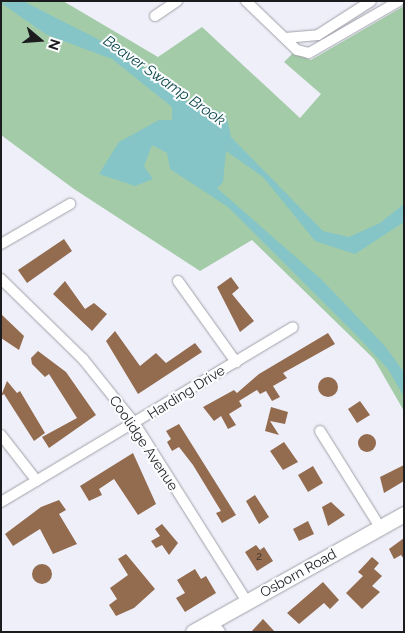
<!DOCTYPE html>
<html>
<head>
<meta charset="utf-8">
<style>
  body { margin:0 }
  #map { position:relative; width:405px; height:633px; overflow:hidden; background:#eeeff8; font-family:Raleway,sans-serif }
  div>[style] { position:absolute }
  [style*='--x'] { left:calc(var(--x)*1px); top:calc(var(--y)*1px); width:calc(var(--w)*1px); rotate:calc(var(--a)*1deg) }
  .green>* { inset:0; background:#a3cba7 }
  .water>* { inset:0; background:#85c5c8 }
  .building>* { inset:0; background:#936b4f }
  .round { border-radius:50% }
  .roads { filter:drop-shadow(0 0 1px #a0a1aa) drop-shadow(0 0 1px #a0a1aa) }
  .street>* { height:10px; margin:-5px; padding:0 5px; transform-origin:5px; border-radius:5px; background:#fff }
  .secondary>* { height:15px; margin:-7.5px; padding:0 7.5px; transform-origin:7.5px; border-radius:7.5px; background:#fff }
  span { translate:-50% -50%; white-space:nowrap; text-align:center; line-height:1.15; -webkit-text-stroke:4px #fcfdff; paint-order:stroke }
  .number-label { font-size:11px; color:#3a302b }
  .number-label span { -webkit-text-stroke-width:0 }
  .street-label { font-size:14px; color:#1c1c1f }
  .water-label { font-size:15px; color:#124b4e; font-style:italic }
  .frame { position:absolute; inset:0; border:2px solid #1c1c1f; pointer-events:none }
  .north { position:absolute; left:15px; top:15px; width:50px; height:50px; -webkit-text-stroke:4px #fcfdff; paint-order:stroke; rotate:108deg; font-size:14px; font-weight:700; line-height:20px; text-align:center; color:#1c1c1f }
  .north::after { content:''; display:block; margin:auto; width:18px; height:22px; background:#1c1c1f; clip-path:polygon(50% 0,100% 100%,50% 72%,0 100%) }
</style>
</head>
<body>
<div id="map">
  <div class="green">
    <i style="clip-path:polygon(1px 1px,63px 1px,158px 57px,202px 27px,300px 118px,321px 94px,284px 62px,293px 53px,311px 60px,404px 6px,404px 411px,374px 359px,252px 240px,200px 271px,74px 189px,1px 135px)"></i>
  </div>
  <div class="water">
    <i style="clip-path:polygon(23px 1px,123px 52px,185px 100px,219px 112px,227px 118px,231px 137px,323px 231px,349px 237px,380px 223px,404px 204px,404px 222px,355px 254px,315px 241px,263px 177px,226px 151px,223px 182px,217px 188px,322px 280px,384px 345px,404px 372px,404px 397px,388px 369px,359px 338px,228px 207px,170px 169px,167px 153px,152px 145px,144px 166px,153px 179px,135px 186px,99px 174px,119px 142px,159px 120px,172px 120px,172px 107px,112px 59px,47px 35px,1px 3px)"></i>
  </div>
  <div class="building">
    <i style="clip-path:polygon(64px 239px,72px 251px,27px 283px,18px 270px)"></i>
    <i style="clip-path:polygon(231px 277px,239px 288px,232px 294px,254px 321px,240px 332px,217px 287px)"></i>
    <i style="clip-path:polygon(65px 281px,85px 309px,94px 303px,107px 314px,92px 331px,53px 294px)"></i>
    <i style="clip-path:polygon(1px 314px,24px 336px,19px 350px,1px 338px)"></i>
    <i style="clip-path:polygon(115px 331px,140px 366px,156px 353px,166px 363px,195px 343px,202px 352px,138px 394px,106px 341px)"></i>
    <i style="clip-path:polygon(328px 333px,335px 344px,283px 373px,287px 378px,273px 386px,280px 397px,272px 401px,266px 391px,260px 394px,257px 390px,239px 401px,242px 406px,229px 414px,236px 425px,228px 429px,221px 416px,214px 421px,203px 407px,234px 390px,237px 393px,259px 374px)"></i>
    <i style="clip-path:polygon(38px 351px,66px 372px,96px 415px,49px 448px,42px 437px,77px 418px,49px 374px,45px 377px,32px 364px,31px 358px)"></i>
    <i class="round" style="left:318px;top:377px;width:20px;height:20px"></i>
    <i style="clip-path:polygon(7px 381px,17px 393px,20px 391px,45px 433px,34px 441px,4px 394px,1px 396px)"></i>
    <i style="clip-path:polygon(360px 401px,370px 415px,357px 423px,348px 409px)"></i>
    <i style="clip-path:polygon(271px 407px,288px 412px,285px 424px,270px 421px,279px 435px,265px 431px)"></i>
    <i style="clip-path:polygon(179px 424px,236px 515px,222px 523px,216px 513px,221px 511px,193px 465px,179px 447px,172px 451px,167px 442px,171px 439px,166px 431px)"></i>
    <i class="round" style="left:358px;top:434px;width:18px;height:18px"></i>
    <i style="clip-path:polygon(284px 442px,298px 462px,283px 470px,270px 451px)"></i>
    <i style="clip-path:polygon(133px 453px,156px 504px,138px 515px,114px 479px,99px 489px,102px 495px,89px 501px,80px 486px)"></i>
    <i style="clip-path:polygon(404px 465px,404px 481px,384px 493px,380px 477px)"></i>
    <i style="clip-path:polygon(313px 466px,323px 483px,308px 492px,298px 475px)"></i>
    <i style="clip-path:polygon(255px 495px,269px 517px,259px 524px,246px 501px)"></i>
    <i style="clip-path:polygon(59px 500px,66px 510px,59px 514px,77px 544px,53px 554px,40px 529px,13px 546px,5px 534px,41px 507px)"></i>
    <i style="clip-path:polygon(331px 502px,345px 515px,328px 526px,322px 507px)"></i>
    <i style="clip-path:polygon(308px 521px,314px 534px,299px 541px,293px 529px)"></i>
    <i style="clip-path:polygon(162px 524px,178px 543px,169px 555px,162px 545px,156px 548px,151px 541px,160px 536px,155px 529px)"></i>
    <i style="clip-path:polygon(404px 538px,404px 559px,401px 555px,394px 559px,389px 549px)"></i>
    <i style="clip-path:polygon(256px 545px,260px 550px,264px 547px,273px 561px,257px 571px,245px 552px)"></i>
    <i style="clip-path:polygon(126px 554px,155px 589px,134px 608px,116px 616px,109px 605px,117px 599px,110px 588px,128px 575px,118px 559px)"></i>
    <i style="clip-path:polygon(372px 557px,379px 563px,374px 569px,382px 576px,372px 586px,380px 592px,362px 609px,346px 593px,363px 576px,358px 572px)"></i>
    <i class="round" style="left:32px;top:564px;width:20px;height:20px"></i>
    <i style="clip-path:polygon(195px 569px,201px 579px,206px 576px,216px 593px,185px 612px,176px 598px,185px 593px,177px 580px)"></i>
    <i style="clip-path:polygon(323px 582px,339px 600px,330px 609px,324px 603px,299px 624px,287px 613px)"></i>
    <i style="clip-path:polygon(263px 619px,275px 632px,251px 632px)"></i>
  </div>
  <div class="roads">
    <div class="street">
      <i style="--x:246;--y:1;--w:71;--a:43.9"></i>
      <i style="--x:297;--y:50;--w:12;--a:14"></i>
      <i style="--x:309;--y:53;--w:104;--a:-30"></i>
      <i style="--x:155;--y:16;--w:27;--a:-34"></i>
      <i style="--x:285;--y:38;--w:33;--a:-5"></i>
      <i style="--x:318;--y:35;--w:63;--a:-32.7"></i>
      <i style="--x:1;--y:244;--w:80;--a:-30.1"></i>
      <i style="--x:1;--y:279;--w:115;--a:44.3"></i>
      <i style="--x:83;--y:359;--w:83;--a:51.3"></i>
      <i style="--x:135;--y:424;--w:210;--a:57.8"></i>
      <i style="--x:178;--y:281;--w:100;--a:54.4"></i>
      <i style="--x:320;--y:431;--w:113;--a:58"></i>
      <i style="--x:1;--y:435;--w:58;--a:52"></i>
      <i style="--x:1;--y:502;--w:340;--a:-30.9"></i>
      <i style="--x:212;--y:622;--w:13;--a:51"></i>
    </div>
    <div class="secondary">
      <i style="--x:193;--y:632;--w:242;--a:-29.2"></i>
    </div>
  </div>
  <div class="number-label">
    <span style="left:259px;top:557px">2</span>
  </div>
  <div class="street-label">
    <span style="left:186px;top:392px;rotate:-32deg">Harding Drive</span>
    <span style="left:144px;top:443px;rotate:56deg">Coolidge Avenue</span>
    <span style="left:298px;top:573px;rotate:-29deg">Osborn Road</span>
  </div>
  <div class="water-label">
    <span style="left:164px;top:81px;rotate:35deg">Beaver Swamp Brook</span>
  </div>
  <div class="frame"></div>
  <div class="north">N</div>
</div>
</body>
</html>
